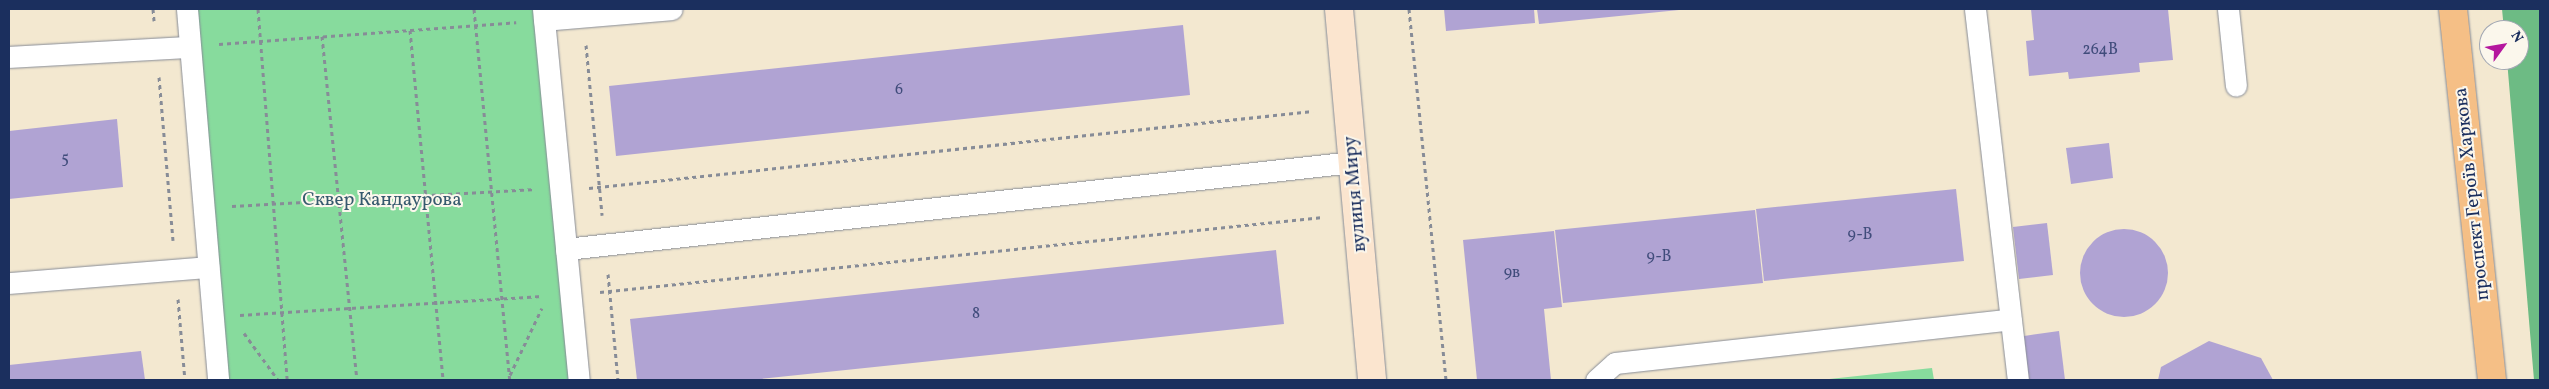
<!DOCTYPE html>
<html>
<head>
<meta charset="utf-8">
<style>
  body { margin:0 }
  #map { position:relative; width:2549px; height:389px; overflow:hidden; background:#f3e8d0; font-family:Vollkorn,serif }
  div>[style] { position:absolute }
  [style*='--x'] { left:calc(var(--x)*1px); top:calc(var(--y)*1px); width:calc(var(--w)*1px); rotate:calc(var(--a)*1deg) }
  .green>* { inset:0; background:#87db9d }
  .forest>* { inset:0; background:#6dbb84 }
  .building>* { inset:0; background:#b0a3d3 }
  .round { border-radius:50% }
  .path>* { height:3px; margin-top:-1.5px; transform-origin:0; background:repeating-linear-gradient(90deg,#878c97 0 4px,transparent 0 8px) }
  .roads { filter:drop-shadow(0 0 1px #878c97) drop-shadow(0 0 1px #878c97) }
  .lane>* { height:21px; margin:-10.5px; padding:0 10.5px; transform-origin:10.5px; border-radius:10.5px; background:#fff }
  .secondary>* { height:28px; margin:-14px; padding:0 14px; transform-origin:14px; border-radius:14px; background:#fbe5cf }
  .primary>* { height:28px; margin:-14px; padding:0 14px; transform-origin:14px; border-radius:14px; background:#f5bf86 }
  span { translate:-50% -50%; white-space:nowrap; text-align:center; line-height:1.15; -webkit-text-stroke:4px #fbf7ec; paint-order:stroke }
  .number-label { font-size:16px; color:#404c7b }
  .number-label span { -webkit-text-stroke-width:0 }
  .street-label { font-size:19px; color:#1b2f5e }
  .park-label { font-size:19px; color:#365a6e }
  .frame { position:absolute; inset:0; border:10px solid #1b2f5e; pointer-events:none }
  .north { position:absolute; left:2479px; top:20px; width:50px; height:50px; box-sizing:border-box; background:#fbf7ec; border:1px solid #a1a7b3; border-radius:50%; rotate:58deg; font-size:14px; font-weight:700; line-height:20px; text-align:center; color:#1b2f5e }
  .north::after { content:''; display:block; margin:auto; width:18px; height:22px; background:#b5179e; clip-path:polygon(50% 0,100% 100%,50% 72%,0 100%) }
</style>
</head>
<body>
<div id="map">
  <div class="green">
    <i style="clip-path:polygon(188px 9px,543px 9px,579px 380px,218px 380px)"></i>
    <i style="clip-path:polygon(1932px 368px,1934px 380px,1820px 380px)"></i>
  </div>
  <div class="forest">
    <i style="clip-path:polygon(2502px 9px,2540px 9px,2540px 380px,2534px 380px,2507px 60px,2519px 60px,2519px 30px,2504px 30px)"></i>
  </div>
  <div class="building">
    <i style="clip-path:polygon(1444px 9px,1534px 9px,1535px 23px,1446px 31px)"></i>
    <i style="clip-path:polygon(1537px 9px,1679px 9px,1679px 10px,1539px 24px)"></i>
    <i style="clip-path:polygon(2031px 9px,2168px 9px,2173px 60px,2139px 63px,2140px 72px,2069px 79px,2068px 72px,2029px 76px,2026px 41px,2034px 40px)"></i>
    <i style="clip-path:polygon(1183px 25px,1190px 95px,616px 156px,609px 86px)"></i>
    <i style="clip-path:polygon(117px 119px,123px 187px,9px 199px,9px 131px)"></i>
    <i style="clip-path:polygon(2109px 143px,2113px 178px,2071px 184px,2066px 148px)"></i>
    <i style="clip-path:polygon(1956px 189px,1964px 261px,1764px 281px,1756px 209px)"></i>
    <i style="clip-path:polygon(1755px 210px,1763px 283px,1563px 303px,1555px 230px)"></i>
    <i style="clip-path:polygon(2047px 223px,2053px 275px,2019px 279px,2013px 227px)"></i>
    <i class="round" style="left:2080px;top:229px;width:88px;height:88px"></i>
    <i style="clip-path:polygon(1554px 231px,1562px 307px,1544px 309px,1551px 380px,1477px 380px,1463px 240px)"></i>
    <i style="clip-path:polygon(1276px 250px,1284px 324px,751px 380px,637px 380px,630px 319px)"></i>
    <i style="clip-path:polygon(2059px 331px,2065px 380px,2029px 380px,2024px 336px)"></i>
    <i style="clip-path:polygon(2209px 341px,2261px 358px,2273px 380px,2158px 380px,2161px 367px)"></i>
    <i style="clip-path:polygon(141px 351px,145px 380px,9px 380px,9px 365px)"></i>
  </div>
  <div class="path">
    <i style="--x:153;--y:9;--w:12;--a:85"></i>
    <i style="--x:258;--y:9;--w:372;--a:85.5"></i>
    <i style="--x:474;--y:9;--w:373;--a:84.5"></i>
    <i style="--x:1409;--y:9;--w:373;--a:84.3"></i>
    <i style="--x:410;--y:30;--w:352;--a:84.6"></i>
    <i style="--x:322;--y:36;--w:346;--a:84.2"></i>
    <i style="--x:219;--y:44;--w:298;--a:-4.2"></i>
    <i style="--x:586;--y:45;--w:171;--a:84.6"></i>
    <i style="--x:159;--y:77;--w:164;--a:85.1"></i>
    <i style="--x:589;--y:188;--w:728;--a:-6.07"></i>
    <i style="--x:232;--y:206;--w:301;--a:-3.2"></i>
    <i style="--x:608;--y:274;--w:106;--a:84.6"></i>
    <i style="--x:600;--y:292;--w:727;--a:-5.92"></i>
    <i style="--x:178;--y:299;--w:81;--a:85.1"></i>
    <i style="--x:240;--y:315;--w:302;--a:-3.6"></i>
    <i style="--x:244;--y:333;--w:58;--a:54.1"></i>
    <i style="--x:510;--y:375;--w:74;--a:-64.5"></i>
  </div>
  <div class="roads">
    <div class="lane">
      <i style="--x:187;--y:9;--w:372;--a:85.2"></i>
      <i style="--x:543;--y:9;--w:373;--a:84.5"></i>
      <i style="--x:1975;--y:9;--w:373;--a:83.4"></i>
      <i style="--x:2228;--y:9;--w:77;--a:84.1"></i>
      <i style="--x:544;--y:20;--w:128;--a:-4.9"></i>
      <i style="--x:9;--y:57;--w:181;--a:-3.2"></i>
      <i style="--x:566;--y:249;--w:792;--a:-6.31"></i>
      <i style="--x:9;--y:283;--w:200;--a:-4.6"></i>
      <i style="--x:1596;--y:380;--w:25;--a:-42"></i>
      <i style="--x:1615;--y:363;--w:398;--a:-6.3"></i>
    </div>
    <div class="secondary">
      <i style="--x:1339;--y:9;--w:372;--a:84.9"></i>
    </div>
    <div class="primary">
      <i style="--x:2453;--y:9;--w:373;--a:84"></i>
    </div>
  </div>
  <div class="number-label">
    <span style="left:2100px;top:50px">264В</span>
    <span style="left:899px;top:90px">6</span>
    <span style="left:65px;top:159px">5</span>
    <span style="left:1860px;top:235px">9-В</span>
    <span style="left:1659px;top:257px">9-В</span>
    <span style="left:1512px;top:273px">9в</span>
    <span style="left:976px;top:314px">8</span>
  </div>
  <div class="street-label">
    <span style="left:1356px;top:194px;rotate:-95deg">вулиця Миру</span>
    <span style="left:2473px;top:194px;rotate:-96deg">проспект Героїв Харкова</span>
  </div>
  <div class="park-label">
    <span style="left:382px;top:201px">Сквер Кандаурова</span>
  </div>
  <div class="frame"></div>
  <div class="north">N</div>
</div>
</body>
</html>
